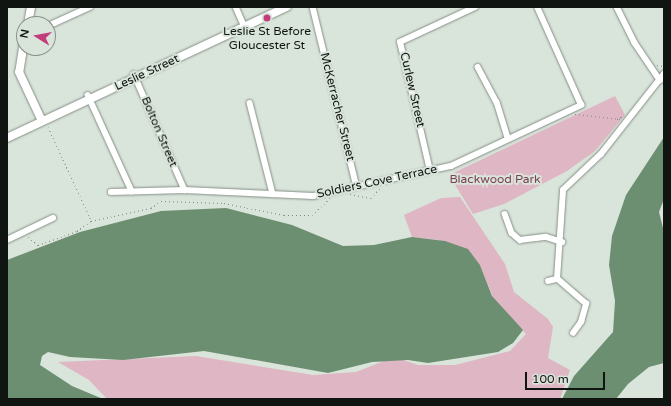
<!DOCTYPE html>
<html>
<head>
<meta charset="utf-8">
<style>
  body { margin:0 }
  #map { position:relative; width:671px; height:406px; overflow:hidden; background:#d9e4da; font-family:"Varela Round",sans-serif }
  div>[style] { position:absolute }
  [style*='--x'] { left:calc(var(--x)*1px); top:calc(var(--y)*1px); width:calc(var(--w)*1px); rotate:calc(var(--a)*1deg) }
  .green>* { inset:0; background:#dfb6c4 }
  .water>* { inset:0; background:#6c8f71 }
  .path>* { height:1px; margin-top:-0.5px; transform-origin:0; background:repeating-linear-gradient(90deg,#818982 0 1px,transparent 0 4px) }
  .roads { filter:drop-shadow(0 0 1px #858f86) drop-shadow(0 0 1px #858f86) }
  .street>* { height:5.5px; margin:-2.75px; padding:0 2.75px; transform-origin:2.75px; border-radius:2.75px; background:#fff }
  .secondary>* { height:8px; margin:-4px; padding:0 4px; transform-origin:4px; border-radius:4px; background:#fff }
  .dots>* { width:11px; height:11px; translate:-50% -50%; box-sizing:border-box; border:2px solid #d9e4da; border-radius:50% }
  span { translate:-50% -50%; white-space:nowrap; text-align:center; line-height:1.15; -webkit-text-stroke:4px #d9e4da; paint-order:stroke }
  .poi-label { font-size:12px; color:#111512 }
  .street-label { font-size:12px; color:#111512 }
  .park-label { font-size:12px; color:#7b3f57 }
  .frame { position:absolute; inset:0; border:8px solid #111512; pointer-events:none }
  .north { position:absolute; left:16px; top:16px; width:40px; height:40px; box-sizing:border-box; background:#d9e4da; border:1px solid #89918a; border-radius:50%; rotate:281deg; font-size:11px; font-weight:700; line-height:16px; text-align:center; color:#111512 }
  .north::after { content:''; display:block; margin:auto; width:14px; height:18px; background:#c43d7b; clip-path:polygon(50% 0,100% 100%,50% 72%,0 100%) }
  .scale { position:absolute; left:525px; top:372px; width:80px; height:18px; box-sizing:border-box; border:2px solid #111512; border-top:0; padding-left:5px; font-size:12px; line-height:14px; white-space:nowrap; color:#111512; -webkit-text-stroke:3px #d9e4da; paint-order:stroke }
</style>
</head>
<body>
<div id="map">
  <div class="green">
    <i style="clip-path:polygon(615px 96px,625px 115px,595px 151px,567px 171px,504px 204px,473px 214px,449px 175px)"></i>
    <i style="clip-path:polygon(460px 197px,505px 264px,514px 292px,548px 319px,553px 327px,548px 358px,570px 370px,560px 399px,107px 399px,89px 380px,58px 362px,196px 356px,313px 375px,356px 372px,394px 357px,418px 365px,455px 365px,510px 351px,526px 334px,495px 302px,480px 265px,439px 240px,412px 237px,404px 215px,441px 198px)"></i>
  </div>
  <div class="water">
    <i style="clip-path:polygon(664px 137px,664px 199px,659px 212px,664px 232px,664px 363px,649px 367px,628px 384px,616px 399px,562px 399px,574px 376px,613px 332px,615px 301px,609px 265px,612px 236px,626px 195px)"></i>
    <i style="clip-path:polygon(226px 208px,292px 225px,343px 246px,374px 245px,412px 237px,445px 241px,468px 249px,480px 265px,492px 296px,523px 330px,513px 343px,498px 352px,428px 363px,408px 360px,372px 362px,328px 373px,204px 351px,123px 360px,70px 357px,48px 352px,42px 356px,40px 365px,72px 386px,103px 399px,7px 399px,7px 260px,80px 232px,161px 211px)"></i>
  </div>
  <div class="path">
    <i style="--x:36;--y:20;--w:9;--a:21"></i>
    <i style="--x:657;--y:65;--w:7;--a:8"></i>
    <i style="--x:575;--y:114;--w:46;--a:6.2"></i>
    <i style="--x:617;--y:119;--w:7;--a:-27"></i>
    <i style="--x:48;--y:127;--w:102;--a:65.2"></i>
    <i style="--x:350;--y:194;--w:21;--a:11"></i>
    <i style="--x:371;--y:198;--w:15;--a:-48"></i>
    <i style="--x:28;--y:237;--w:13;--a:39"></i>
    <i style="--x:38;--y:245;--w:41;--a:-19.7"></i>
    <i style="--x:77;--y:231;--w:17;--a:-36"></i>
    <i style="--x:91;--y:221;--w:61;--a:-12.2"></i>
    <i style="--x:151;--y:208;--w:12;--a:-35"></i>
    <i style="--x:161;--y:201;--w:63;--a:1.8"></i>
    <i style="--x:224;--y:203;--w:61;--a:11.3"></i>
    <i style="--x:284;--y:215;--w:28;--a:0"></i>
    <i style="--x:312;--y:215;--w:25;--a:-43"></i>
  </div>
  <div class="roads">
    <div class="street">
      <i style="--x:236;--y:7;--w:22;--a:66"></i>
      <i style="--x:313;--y:7;--w:182;--a:76.3"></i>
      <i style="--x:617;--y:7;--w:40;--a:63.4"></i>
      <i style="--x:635;--y:43;--w:45;--a:56"></i>
      <i style="--x:48;--y:26;--w:46;--a:-24.3"></i>
      <i style="--x:478;--y:67;--w:40;--a:62"></i>
      <i style="--x:497;--y:102;--w:38;--a:73"></i>
      <i style="--x:134;--y:74;--w:127;--a:66.3"></i>
      <i style="--x:88;--y:95;--w:106;--a:65.4"></i>
      <i style="--x:250;--y:103;--w:94;--a:75.8"></i>
      <i style="--x:430;--y:171;--w:132;--a:-103.1"></i>
      <i style="--x:400;--y:42;--w:83;--a:-25"></i>
      <i style="--x:111;--y:192;--w:74;--a:-1.5"></i>
      <i style="--x:185;--y:190;--w:128;--a:2.7"></i>
      <i style="--x:313;--y:196;--w:141;--a:-12.3"></i>
      <i style="--x:451;--y:166;--w:144;--a:-25.1"></i>
      <i style="--x:581;--y:105;--w:107;--a:-114.2"></i>
      <i style="--x:505;--y:214;--w:20;--a:70"></i>
      <i style="--x:512;--y:233;--w:11;--a:41"></i>
      <i style="--x:520;--y:240;--w:26;--a:-7"></i>
      <i style="--x:546;--y:237;--w:17;--a:17"></i>
      <i style="--x:7;--y:240;--w:51;--a:-25.6"></i>
      <i style="--x:548;--y:281;--w:9;--a:-13"></i>
      <i style="--x:573;--y:333;--w:14;--a:-54"></i>
      <i style="--x:581;--y:322;--w:19;--a:-74"></i>
      <i style="--x:586;--y:304;--w:38;--a:-139"></i>
      <i style="--x:557;--y:279;--w:89;--a:-86.1"></i>
      <i style="--x:563;--y:190;--w:52;--a:-43.5"></i>
      <i style="--x:601;--y:154;--w:102;--a:-51.8"></i>
    </div>
    <div class="secondary">
      <i style="--x:28;--y:24;--w:17;--a:-80"></i>
      <i style="--x:24;--y:42;--w:30;--a:99"></i>
      <i style="--x:19;--y:72;--w:54;--a:64.9"></i>
      <i style="--x:7;--y:138;--w:309;--a:-25.1"></i>
    </div>
  </div>
  <div class="dots">
    <i style="left:267px;top:18px;background:#c43d7b"></i>
  </div>
  <div class="poi-label">
    <span style="left:267px;top:39px">Leslie St Before<br>Gloucester St</span>
  </div>
  <div class="street-label">
    <span style="left:147px;top:73px;rotate:-25deg">Leslie Street</span>
    <span style="left:412px;top:90px;rotate:77deg">Curlew Street</span>
    <span style="left:337px;top:107px;rotate:76deg">McKerracher Street</span>
    <span style="left:159px;top:132px;rotate:67deg">Bolton Street</span>
    <span style="left:377px;top:182px;rotate:-12deg">Soldiers Cove Terrace</span>
  </div>
  <div class="park-label">
    <span style="left:495px;top:180px">Blackwood Park</span>
  </div>
  <div class="frame"></div>
  <div class="north">N</div>
  <div class="scale">100 m</div>
</div>
</body>
</html>
